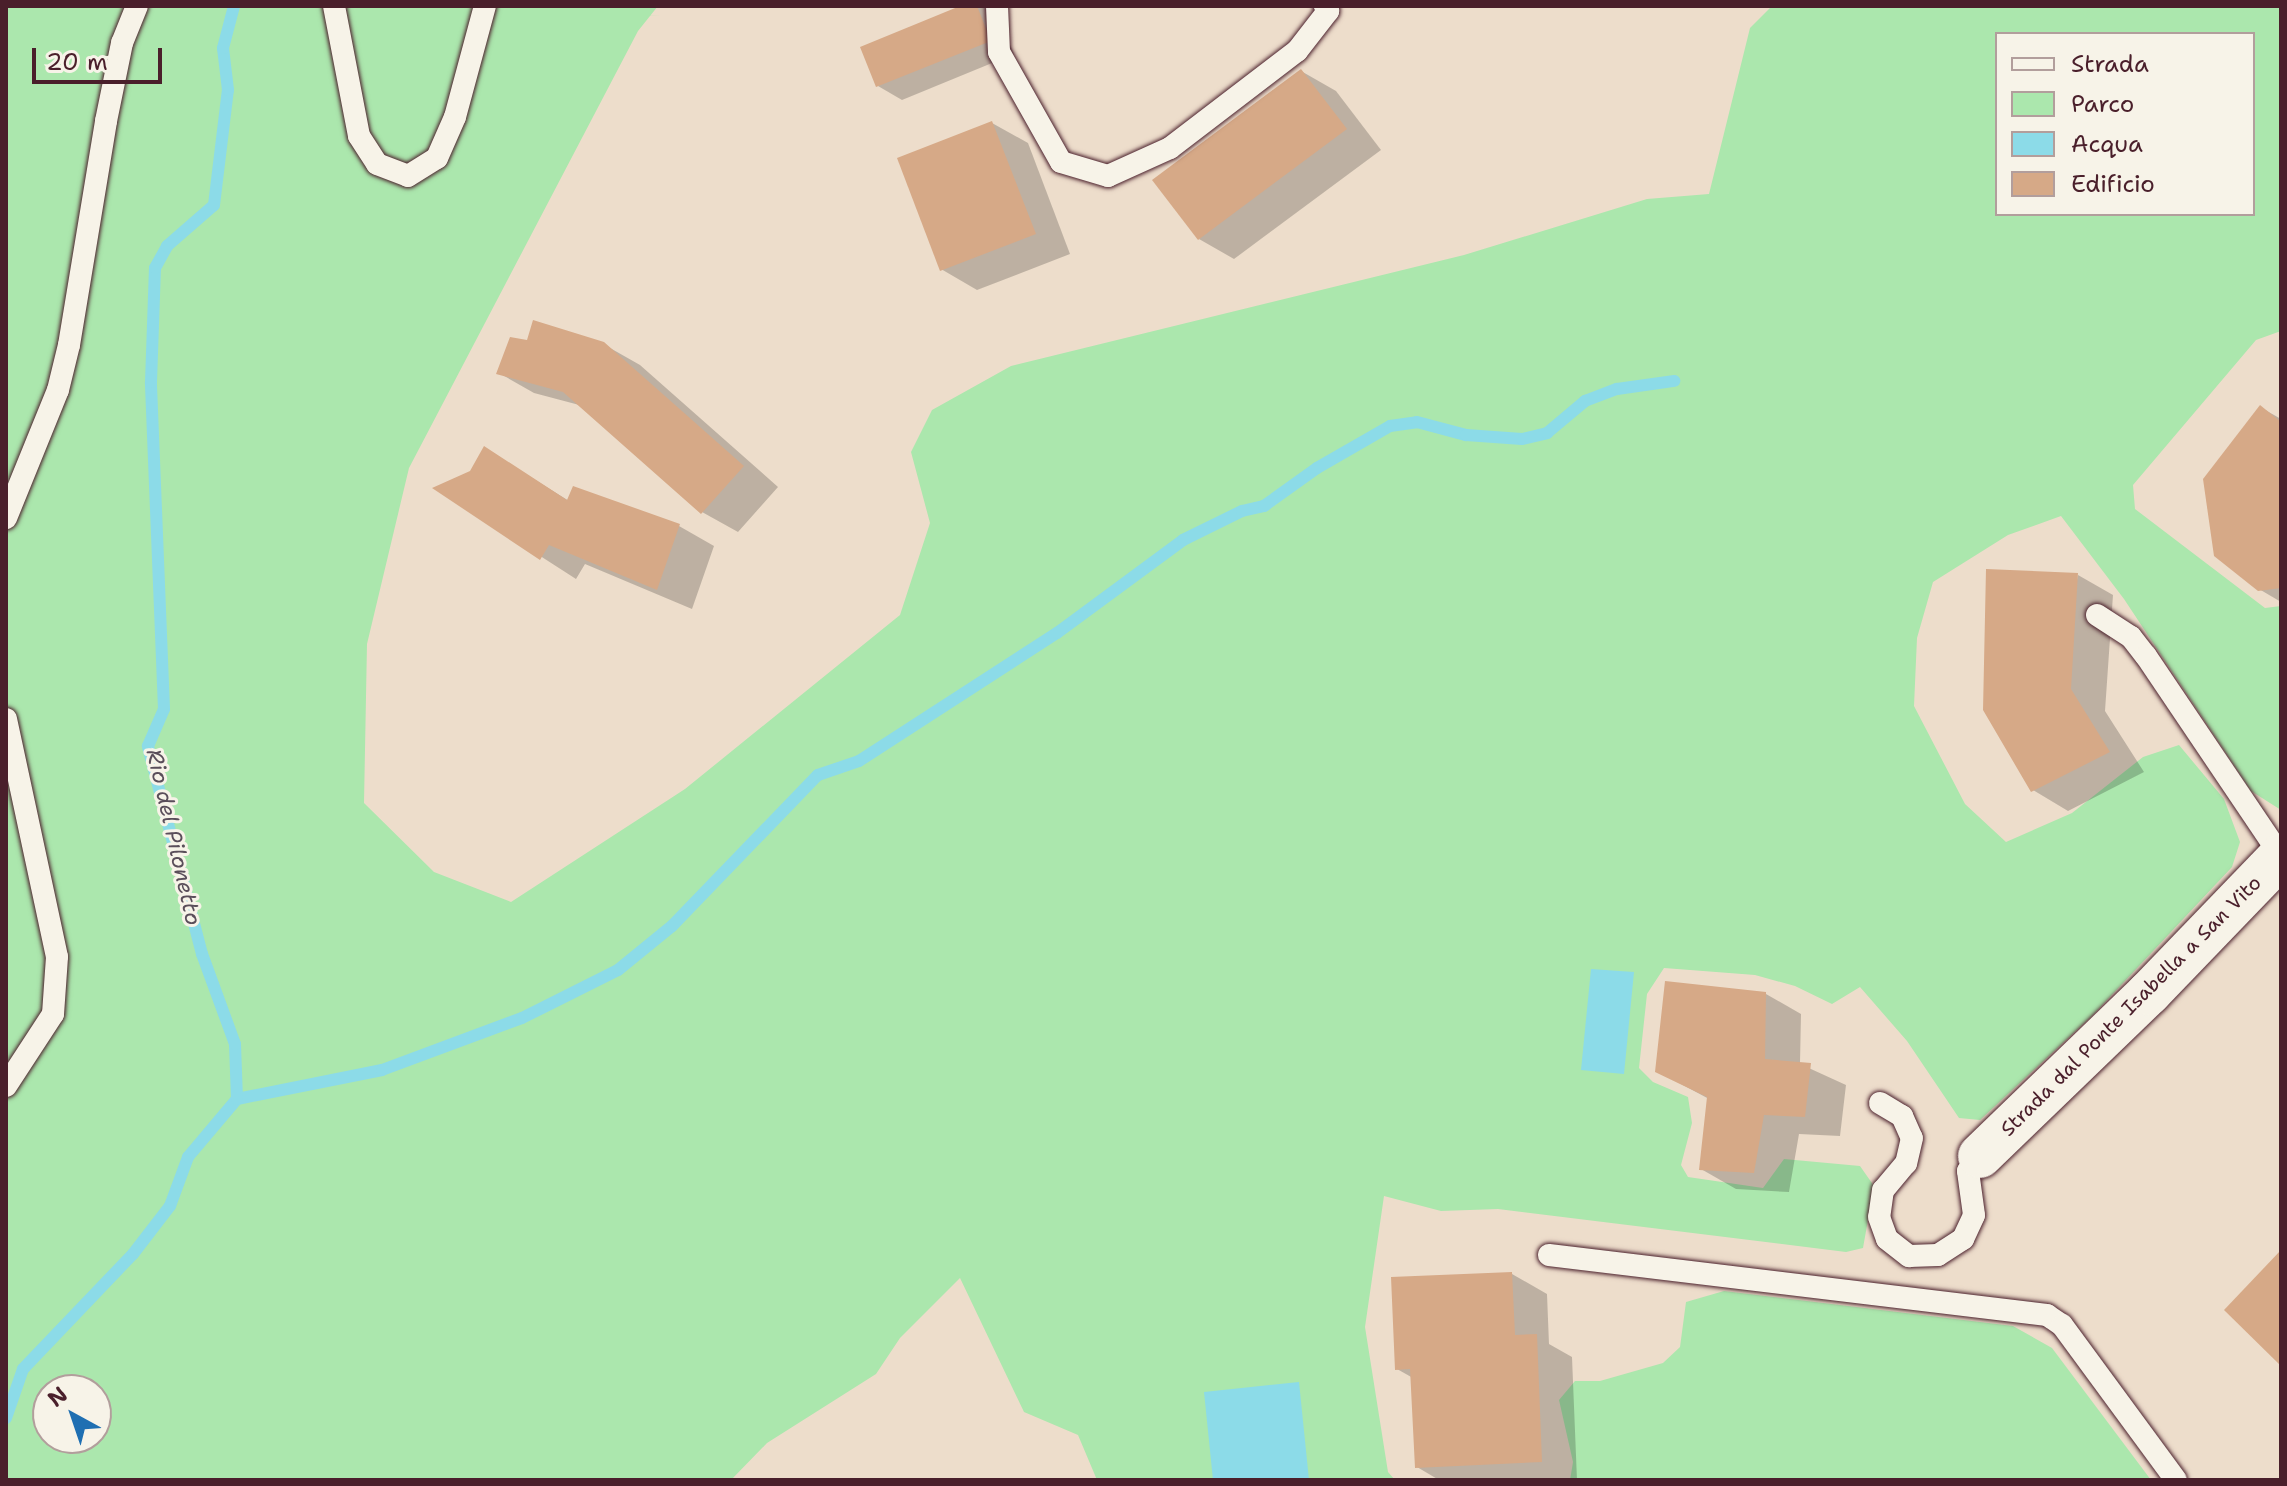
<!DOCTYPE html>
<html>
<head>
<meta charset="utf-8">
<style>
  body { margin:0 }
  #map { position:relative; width:2287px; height:1486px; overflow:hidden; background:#edddcb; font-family:"Shantell Sans",sans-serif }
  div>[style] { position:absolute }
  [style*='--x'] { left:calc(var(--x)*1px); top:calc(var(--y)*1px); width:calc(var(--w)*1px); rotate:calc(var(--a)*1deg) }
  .green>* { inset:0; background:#abe7ad }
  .water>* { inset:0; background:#8cdbe8 }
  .shadow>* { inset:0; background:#0003 }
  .stream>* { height:12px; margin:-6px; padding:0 6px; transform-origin:6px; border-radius:6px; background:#8cdbe8 }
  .building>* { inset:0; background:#d6a987 }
  .roads { filter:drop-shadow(0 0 2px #4a1f2b) drop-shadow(0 0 2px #4a1f2b) }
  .lane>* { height:22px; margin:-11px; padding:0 11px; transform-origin:11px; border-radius:11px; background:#f7f3e8 }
  .street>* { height:44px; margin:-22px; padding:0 22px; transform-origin:22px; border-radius:22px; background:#f7f3e8 }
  span { translate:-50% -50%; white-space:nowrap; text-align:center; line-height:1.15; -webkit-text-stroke:6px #f7f3e8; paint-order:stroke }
  .street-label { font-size:20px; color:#4a1f2b }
  .water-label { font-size:22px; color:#5a4e5a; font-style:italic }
  .frame { position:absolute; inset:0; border:8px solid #4a1f2b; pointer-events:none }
  .legend { position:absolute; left:1995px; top:32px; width:260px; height:184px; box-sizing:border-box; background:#f7f3e8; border:2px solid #b29e9c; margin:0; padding:10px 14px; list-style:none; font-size:24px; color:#4a1f2b }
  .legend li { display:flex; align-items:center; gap:16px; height:40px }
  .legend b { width:40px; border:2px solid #b29e9c }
  .north { position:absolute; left:32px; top:1374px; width:80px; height:80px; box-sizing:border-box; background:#f7f3e8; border:2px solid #b29e9c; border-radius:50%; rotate:320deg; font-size:22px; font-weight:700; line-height:32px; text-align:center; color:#4a1f2b }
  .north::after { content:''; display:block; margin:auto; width:28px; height:36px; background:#1f6fb2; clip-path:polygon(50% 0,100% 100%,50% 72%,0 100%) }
  .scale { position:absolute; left:32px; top:48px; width:130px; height:36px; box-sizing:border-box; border:4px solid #4a1f2b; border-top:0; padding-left:10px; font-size:24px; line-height:28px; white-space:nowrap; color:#4a1f2b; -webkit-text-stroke:6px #f7f3e8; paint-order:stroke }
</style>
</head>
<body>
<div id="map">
  <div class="green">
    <i style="clip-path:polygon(evenodd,6px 6px,658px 6px,638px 31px,409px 468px,367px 644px,364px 803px,434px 872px,511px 902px,685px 789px,900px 615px,930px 523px,911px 452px,932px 410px,1011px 366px,1464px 255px,1647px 199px,1709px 194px,1750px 28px,1772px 6px,2281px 6px,2281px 331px,2256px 340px,2133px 485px,2135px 509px,2265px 608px,2281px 606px,2281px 810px,2251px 791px,2124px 599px,2061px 516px,2008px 535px,1933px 582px,1917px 638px,1914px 706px,1965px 804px,2006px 842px,2072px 813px,2143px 757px,2179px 745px,2224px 799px,2240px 842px,2232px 867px,2093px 1015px,1980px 1120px,1959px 1118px,1907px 1041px,1860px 987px,1832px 1004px,1795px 986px,1755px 975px,1664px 968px,1647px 994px,1639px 1068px,1653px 1082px,1688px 1097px,1692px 1123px,1681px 1165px,1688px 1177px,1763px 1188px,1784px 1159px,1860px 1166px,1874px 1186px,1863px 1248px,1846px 1252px,1498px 1209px,1441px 1211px,1384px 1196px,1365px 1327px,1388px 1472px,1395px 1480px,1097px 1480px,1078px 1435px,1024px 1412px,960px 1278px,900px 1338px,876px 1374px,767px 1443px,731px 1480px,6px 1480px,6px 6px,1997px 34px,2253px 34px,2253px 214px,1997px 214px,1997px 34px,6px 6px,48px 1390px,96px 1390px,96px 1438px,48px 1438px,48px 1390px)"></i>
    <i style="clip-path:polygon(1724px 1291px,2013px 1326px,2052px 1348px,2151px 1480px,1570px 1480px,1573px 1462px,1559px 1400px,1575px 1381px,1600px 1381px,1663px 1363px,1680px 1347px,1686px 1302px)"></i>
  </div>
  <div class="water">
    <i style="clip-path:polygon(1591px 969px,1634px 972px,1624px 1074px,1581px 1070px)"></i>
    <i style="clip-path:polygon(1299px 1382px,1309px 1480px,1213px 1480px,1204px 1392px)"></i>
  </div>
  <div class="shadow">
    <i style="clip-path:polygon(965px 6px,981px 6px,998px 16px,1014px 54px,902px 100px,878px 86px)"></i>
    <i style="clip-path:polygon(1301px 71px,1336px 91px,1381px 150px,1234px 259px,1199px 239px)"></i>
    <i style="clip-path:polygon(992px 123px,1028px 143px,1070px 254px,977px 290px,941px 269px)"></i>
    <i style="clip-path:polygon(528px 343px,603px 344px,640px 365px,778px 487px,738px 532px,702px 512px,583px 406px,534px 393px,499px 373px)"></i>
    <i style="clip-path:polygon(2260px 407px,2281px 419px,2281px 602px,2259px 589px)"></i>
    <i style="clip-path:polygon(484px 448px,569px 501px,679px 526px,714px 546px,692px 609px,585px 564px,576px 579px,436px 489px,472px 472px)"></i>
    <i style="clip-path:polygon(2078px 575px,2113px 595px,2105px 711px,2144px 772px,2068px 811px,2033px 790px)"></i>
    <i style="clip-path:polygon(1766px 994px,1801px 1014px,1800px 1064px,1846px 1085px,1840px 1136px,1799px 1134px,1789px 1192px,1736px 1189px,1701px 1169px,1709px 1099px,1657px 1071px)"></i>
    <i style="clip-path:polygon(1512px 1274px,1547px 1294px,1549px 1344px,1572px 1357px,1577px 1480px,1439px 1480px,1417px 1467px,1413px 1378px,1397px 1369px)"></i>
  </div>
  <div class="stream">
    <i style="--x:237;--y:1099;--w:148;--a:-11.3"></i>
    <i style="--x:382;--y:1070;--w:149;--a:-20.4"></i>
    <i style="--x:522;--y:1018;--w:107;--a:-26.6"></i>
    <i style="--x:618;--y:970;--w:70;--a:-39.2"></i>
    <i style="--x:672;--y:926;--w:210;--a:-46"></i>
    <i style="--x:818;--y:775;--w:43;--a:-18.9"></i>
    <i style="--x:859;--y:761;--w:236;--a:-32.9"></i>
    <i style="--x:1057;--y:633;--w:157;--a:-36.4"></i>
    <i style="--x:1183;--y:540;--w:66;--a:-26.2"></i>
    <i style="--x:1242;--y:511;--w:23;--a:-13"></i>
    <i style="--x:1264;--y:506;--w:65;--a:-35.6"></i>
    <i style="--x:1317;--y:468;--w:84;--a:-29.9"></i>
    <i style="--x:1390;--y:426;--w:27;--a:-8"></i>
    <i style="--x:1417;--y:422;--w:51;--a:14.9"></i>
    <i style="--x:1466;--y:435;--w:56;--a:4.1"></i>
    <i style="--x:1522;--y:439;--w:26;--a:-13"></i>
    <i style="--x:1547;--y:433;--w:50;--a:-40.1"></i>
    <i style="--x:1585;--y:401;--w:34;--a:-21"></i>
    <i style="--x:1617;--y:389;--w:58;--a:-8"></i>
    <i style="--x:6;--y:1418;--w:52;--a:-70.9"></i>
    <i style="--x:23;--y:1369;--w:159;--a:-46.3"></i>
    <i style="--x:133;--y:1254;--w:61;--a:-52.4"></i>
    <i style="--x:170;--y:1206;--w:52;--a:-69.8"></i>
    <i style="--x:188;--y:1157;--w:76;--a:-49.8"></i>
    <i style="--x:237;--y:1099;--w:55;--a:-92.1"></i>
    <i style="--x:235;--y:1044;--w:96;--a:-110.1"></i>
    <i style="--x:202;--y:954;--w:215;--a:-104.6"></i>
    <i style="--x:148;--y:746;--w:40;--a:-66.6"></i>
    <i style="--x:164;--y:709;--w:327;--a:-92.3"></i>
    <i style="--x:151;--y:382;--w:114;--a:-88"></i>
    <i style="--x:155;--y:268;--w:25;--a:-61"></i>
    <i style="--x:167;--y:246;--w:62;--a:-41.1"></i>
    <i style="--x:214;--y:205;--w:116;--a:-83.1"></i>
    <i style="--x:228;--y:90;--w:42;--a:-96.8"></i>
    <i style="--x:223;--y:48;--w:43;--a:-75.3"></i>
  </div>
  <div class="building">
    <i style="clip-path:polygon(960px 6px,977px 6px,991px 41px,876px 87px,860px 47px)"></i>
    <i style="clip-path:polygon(1301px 69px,1347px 129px,1198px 240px,1152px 180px)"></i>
    <i style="clip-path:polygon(992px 121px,1036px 234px,940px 271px,897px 158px)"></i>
    <i style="clip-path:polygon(533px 320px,604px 342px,744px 466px,701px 514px,563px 392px,496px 374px,510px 337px,527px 340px)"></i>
    <i style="clip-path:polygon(2260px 405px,2281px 422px,2281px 588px,2258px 591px,2214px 556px,2203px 479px)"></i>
    <i style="clip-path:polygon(484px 446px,567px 500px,573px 486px,680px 524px,657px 590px,549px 545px,540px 560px,432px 488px,470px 471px)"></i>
    <i style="clip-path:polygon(1986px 569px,2078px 573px,2071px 689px,2110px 752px,2031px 792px,1983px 710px)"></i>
    <i style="clip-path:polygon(1665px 981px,1766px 992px,1765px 1059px,1811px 1063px,1805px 1117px,1764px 1115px,1754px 1173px,1699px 1170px,1707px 1097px,1655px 1072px)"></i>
    <i style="clip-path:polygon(2281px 1250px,2281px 1366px,2224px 1310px)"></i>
    <i style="clip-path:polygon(1512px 1272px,1515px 1335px,1537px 1334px,1542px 1462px,1415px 1468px,1410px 1369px,1395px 1370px,1391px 1277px)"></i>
  </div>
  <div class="roads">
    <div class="lane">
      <i style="--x:334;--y:6;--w:132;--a:79.1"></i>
      <i style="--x:359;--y:136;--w:33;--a:57"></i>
      <i style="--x:377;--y:164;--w:33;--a:21"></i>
      <i style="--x:408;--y:176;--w:34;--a:-32"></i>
      <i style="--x:437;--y:158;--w:45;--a:-66.3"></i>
      <i style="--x:455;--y:117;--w:115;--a:-74.9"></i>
      <i style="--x:997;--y:6;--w:46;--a:87.5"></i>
      <i style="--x:999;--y:52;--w:126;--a:60.6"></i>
      <i style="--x:1061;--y:162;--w:49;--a:16.6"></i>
      <i style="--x:1108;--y:176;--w:68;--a:-24.3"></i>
      <i style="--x:1170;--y:148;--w:160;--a:-37.4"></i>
      <i style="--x:1297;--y:51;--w:51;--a:-52.2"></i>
      <i style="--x:1328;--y:11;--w:6;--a:-121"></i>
      <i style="--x:6;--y:518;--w:138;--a:-67.9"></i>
      <i style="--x:58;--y:390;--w:46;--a:-76.3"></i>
      <i style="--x:69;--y:345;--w:227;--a:-80.6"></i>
      <i style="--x:106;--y:121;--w:80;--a:-78.4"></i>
      <i style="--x:122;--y:43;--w:40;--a:-68"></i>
      <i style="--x:2097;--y:615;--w:40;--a:32.9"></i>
      <i style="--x:2131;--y:637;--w:24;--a:52"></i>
      <i style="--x:2146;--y:656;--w:241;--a:56"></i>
      <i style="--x:6;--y:719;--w:243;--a:77.9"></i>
      <i style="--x:57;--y:957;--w:57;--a:94"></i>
      <i style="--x:53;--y:1014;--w:86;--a:123.1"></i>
      <i style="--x:1880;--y:1103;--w:26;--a:31"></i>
      <i style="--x:1902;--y:1116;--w:24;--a:66"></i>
      <i style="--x:1912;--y:1138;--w:26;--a:103"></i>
      <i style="--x:1906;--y:1163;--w:35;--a:130"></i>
      <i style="--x:1883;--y:1190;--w:27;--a:98"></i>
      <i style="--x:1879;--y:1217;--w:23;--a:70"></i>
      <i style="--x:1887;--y:1239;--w:28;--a:38"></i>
      <i style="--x:1909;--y:1256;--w:29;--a:-2"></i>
      <i style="--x:1938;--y:1255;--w:30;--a:-33"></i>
      <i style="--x:1963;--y:1239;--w:26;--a:-65"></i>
      <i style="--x:1974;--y:1215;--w:44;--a:-97.8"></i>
      <i style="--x:1968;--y:1171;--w:19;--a:-51"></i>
      <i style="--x:1549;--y:1255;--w:502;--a:6.87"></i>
      <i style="--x:2047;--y:1315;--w:18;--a:34"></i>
      <i style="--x:2062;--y:1325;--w:192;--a:53.7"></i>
    </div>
    <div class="street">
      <i style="--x:1980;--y:1156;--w:235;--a:-44"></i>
      <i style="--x:2149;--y:993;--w:190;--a:-46.1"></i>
    </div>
  </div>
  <div class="street-label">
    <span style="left:2131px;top:1006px;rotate:-45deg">Strada dal Ponte Isabella a San Vito</span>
  </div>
  <div class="water-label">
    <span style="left:174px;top:837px;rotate:77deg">Rio del Pilonetto</span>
  </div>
  <div class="frame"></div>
  <ul class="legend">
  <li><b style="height:10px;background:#f7f3e8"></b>Strada</li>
  <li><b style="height:22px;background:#abe7ad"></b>Parco</li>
  <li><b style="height:22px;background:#8cdbe8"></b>Acqua</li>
  <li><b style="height:22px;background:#d6a987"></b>Edificio</li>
  </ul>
  <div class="north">N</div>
  <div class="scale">20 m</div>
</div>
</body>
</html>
